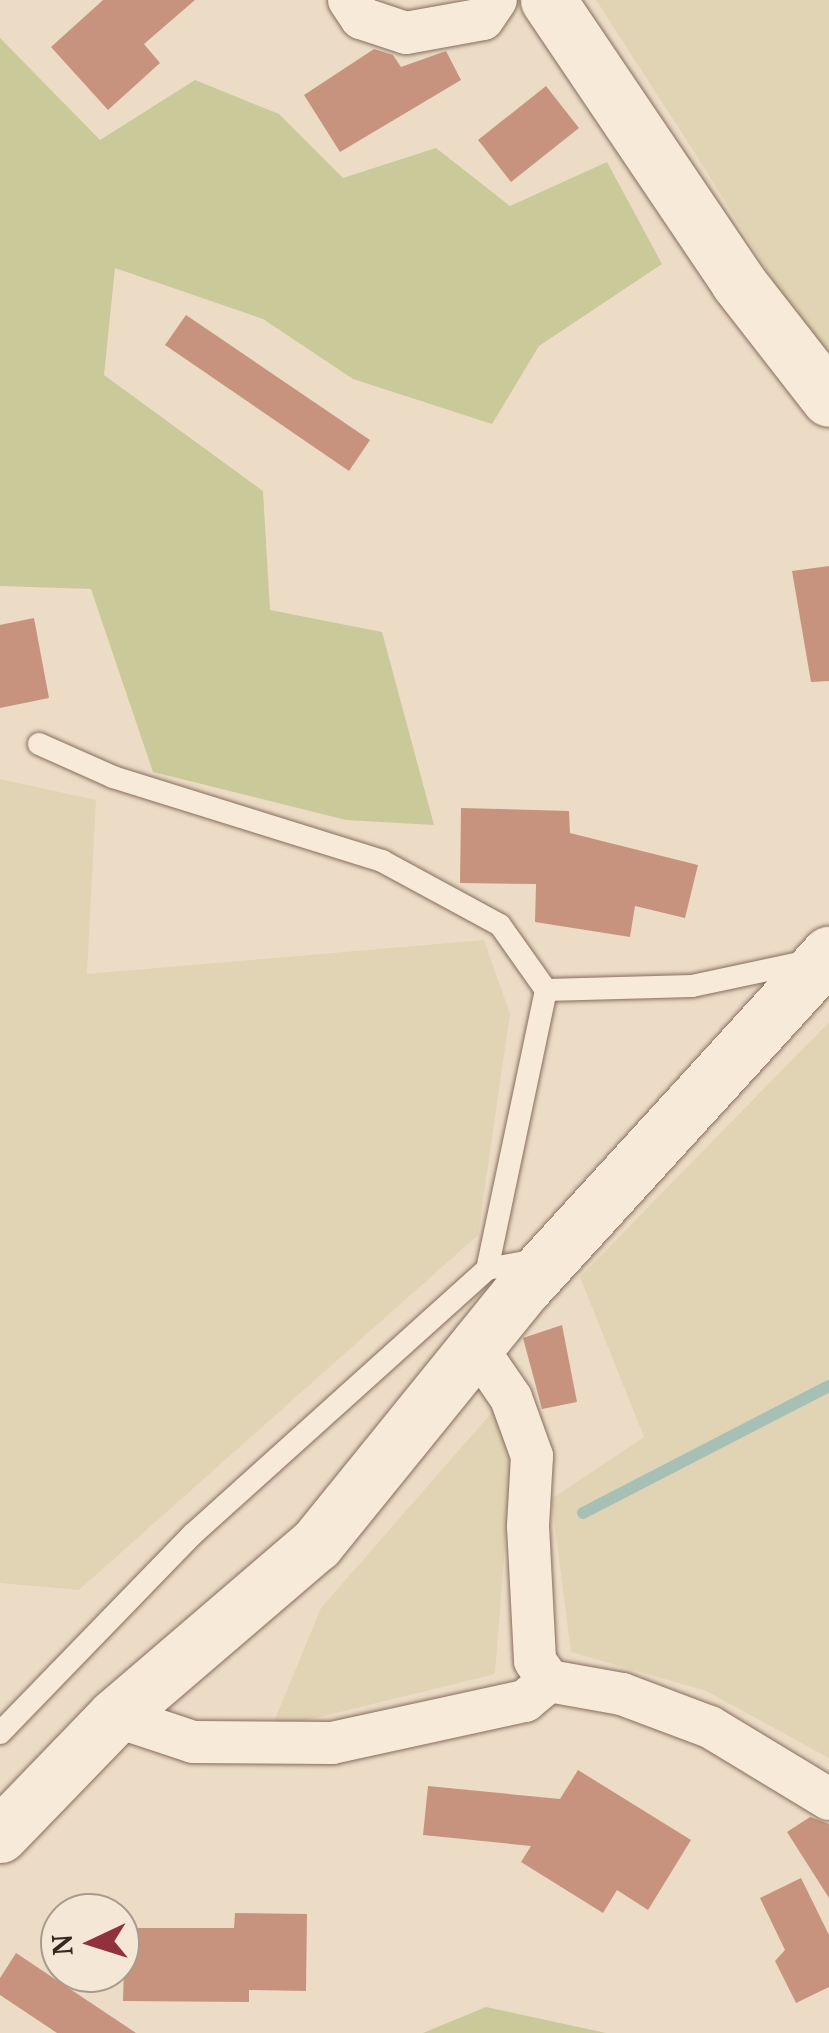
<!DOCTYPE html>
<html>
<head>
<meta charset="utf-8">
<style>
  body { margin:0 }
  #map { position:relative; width:829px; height:2033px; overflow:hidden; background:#ecdcc6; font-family:"PT Serif",serif }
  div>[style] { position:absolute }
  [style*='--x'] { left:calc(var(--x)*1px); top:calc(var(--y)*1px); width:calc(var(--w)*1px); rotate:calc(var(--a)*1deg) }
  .farmland>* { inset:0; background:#e1d4b4 }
  .green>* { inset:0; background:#cac99a }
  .stream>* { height:12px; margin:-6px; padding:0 6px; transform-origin:6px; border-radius:6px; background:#a7c0b5 }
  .building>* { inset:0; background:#c8937e }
  .roads { filter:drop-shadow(0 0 2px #866d5d) drop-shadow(0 0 2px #866d5d) }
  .lane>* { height:22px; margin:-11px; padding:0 11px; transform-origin:11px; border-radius:11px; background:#f7ead9 }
  .street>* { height:42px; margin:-21px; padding:0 21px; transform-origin:21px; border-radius:21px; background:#f7ead9 }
  .secondary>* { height:55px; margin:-27.5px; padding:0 27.5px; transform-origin:27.5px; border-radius:27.5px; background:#f7ead9 }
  span { translate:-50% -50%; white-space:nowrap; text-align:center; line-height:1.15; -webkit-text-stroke:10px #f4e7d5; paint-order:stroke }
  .north { position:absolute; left:40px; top:1893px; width:100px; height:100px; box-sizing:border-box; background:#f4e7d5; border:2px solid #a89b8d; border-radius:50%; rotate:266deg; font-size:28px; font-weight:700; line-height:40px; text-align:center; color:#372820 }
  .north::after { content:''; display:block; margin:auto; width:35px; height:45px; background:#92303e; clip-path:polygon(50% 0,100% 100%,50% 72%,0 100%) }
</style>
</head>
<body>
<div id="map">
  <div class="farmland">
    <i style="clip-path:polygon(596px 0,829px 0,829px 371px,705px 169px)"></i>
    <i style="clip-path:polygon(0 779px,96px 800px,87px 974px,484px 940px,510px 1014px,478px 1235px,79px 1590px,0 1583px)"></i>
    <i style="clip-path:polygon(829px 1022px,829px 1758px,706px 1691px,571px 1652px,551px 1499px,644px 1437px,580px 1277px)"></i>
    <i style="clip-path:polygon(500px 1403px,511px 1468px,495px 1674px,271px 1729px,321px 1608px)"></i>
  </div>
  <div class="green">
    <i style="clip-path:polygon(0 38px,100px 140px,195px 80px,279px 114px,343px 178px,436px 148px,510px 206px,607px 162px,662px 264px,539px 346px,492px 424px,353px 379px,263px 319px,115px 268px,104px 375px,263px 491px,270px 610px,382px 632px,434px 825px,346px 820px,153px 772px,91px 589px,0 586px)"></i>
    <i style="clip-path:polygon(486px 2007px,606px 2033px,423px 2033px)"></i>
  </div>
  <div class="stream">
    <i style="--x:583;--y:1513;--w:277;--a:-27.3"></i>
  </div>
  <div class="building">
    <i style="clip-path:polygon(103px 0,195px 0,144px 44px,160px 63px,108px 110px,51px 47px)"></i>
    <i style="clip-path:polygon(374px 49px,393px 55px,401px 67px,446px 51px,461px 80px,340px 152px,304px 95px)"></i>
    <i style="clip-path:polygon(546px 86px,579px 128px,511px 182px,478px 140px)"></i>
    <i style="clip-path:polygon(186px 315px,370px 440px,349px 471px,165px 345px)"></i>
    <i style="clip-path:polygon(829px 566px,829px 681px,811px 682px,792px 571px)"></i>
    <i style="clip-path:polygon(34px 618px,49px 698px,0 708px,0 625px)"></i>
    <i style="clip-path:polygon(461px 808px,569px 811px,570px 833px,698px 865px,685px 918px,635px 906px,630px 937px,535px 922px,536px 884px,460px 883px)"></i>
    <i style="clip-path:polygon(562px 1325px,577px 1402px,542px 1409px,523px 1338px)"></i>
    <i style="clip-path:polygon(578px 1770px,691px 1840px,648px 1910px,617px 1890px,603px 1913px,521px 1862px,531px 1846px,423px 1835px,428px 1786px,560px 1799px)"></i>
    <i style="clip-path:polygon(810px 1817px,829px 1824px,829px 1898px,787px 1832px)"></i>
    <i style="clip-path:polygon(801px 1878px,829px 1935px,829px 1987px,796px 2003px,775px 1961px,785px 1950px,760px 1898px)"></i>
    <i style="clip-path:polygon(235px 1913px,307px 1914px,306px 1991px,249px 1990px,249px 2002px,123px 2001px,125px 1928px,234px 1928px)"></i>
    <i style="clip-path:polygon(16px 1953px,136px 2033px,57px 2033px,0 1995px,0 1978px)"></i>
  </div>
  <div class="roads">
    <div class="lane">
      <i style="--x:39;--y:744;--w:81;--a:24"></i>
      <i style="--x:113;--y:777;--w:282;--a:17.3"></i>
      <i style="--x:382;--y:861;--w:134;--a:28.5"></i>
      <i style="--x:500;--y:925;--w:80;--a:54.7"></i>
      <i style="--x:546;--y:990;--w:285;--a:101.9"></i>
      <i style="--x:546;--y:990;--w:146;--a:-1.6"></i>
      <i style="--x:692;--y:986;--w:116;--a:-12"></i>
      <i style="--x:0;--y:1733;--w:277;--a:-45.9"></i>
      <i style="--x:193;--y:1534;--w:396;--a:-42"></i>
      <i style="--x:487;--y:1269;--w:50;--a:-10.4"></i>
    </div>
    <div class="street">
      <i style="--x:349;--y:0;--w:22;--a:56"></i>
      <i style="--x:361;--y:18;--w:47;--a:18.4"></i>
      <i style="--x:406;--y:33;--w:78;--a:-10.3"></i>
      <i style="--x:483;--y:19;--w:23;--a:-56"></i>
      <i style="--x:476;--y:1347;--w:62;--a:55.5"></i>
      <i style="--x:511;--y:1398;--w:62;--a:70.1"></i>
      <i style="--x:532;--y:1456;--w:70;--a:93.3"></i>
      <i style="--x:528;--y:1526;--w:135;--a:87"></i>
      <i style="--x:535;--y:1661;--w:24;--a:55"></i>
      <i style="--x:549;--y:1681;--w:74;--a:10.1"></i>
      <i style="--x:622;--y:1694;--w:94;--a:20.6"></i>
      <i style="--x:710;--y:1727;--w:139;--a:31.2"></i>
      <i style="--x:115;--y:1716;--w:82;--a:18.4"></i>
      <i style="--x:193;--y:1742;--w:139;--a:0.4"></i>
      <i style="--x:332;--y:1743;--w:198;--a:-12.3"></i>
      <i style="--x:525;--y:1701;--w:31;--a:-40"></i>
    </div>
    <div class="secondary">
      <i style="--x:548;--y:0;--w:340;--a:56"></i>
      <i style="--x:738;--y:282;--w:148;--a:52.1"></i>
      <i style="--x:0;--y:1835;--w:165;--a:-46"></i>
      <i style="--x:115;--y:1716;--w:265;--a:-40.6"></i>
      <i style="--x:316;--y:1544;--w:324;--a:-51"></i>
      <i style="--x:520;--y:1292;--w:458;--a:-47.6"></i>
    </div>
  </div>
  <div class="north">N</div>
</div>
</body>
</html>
